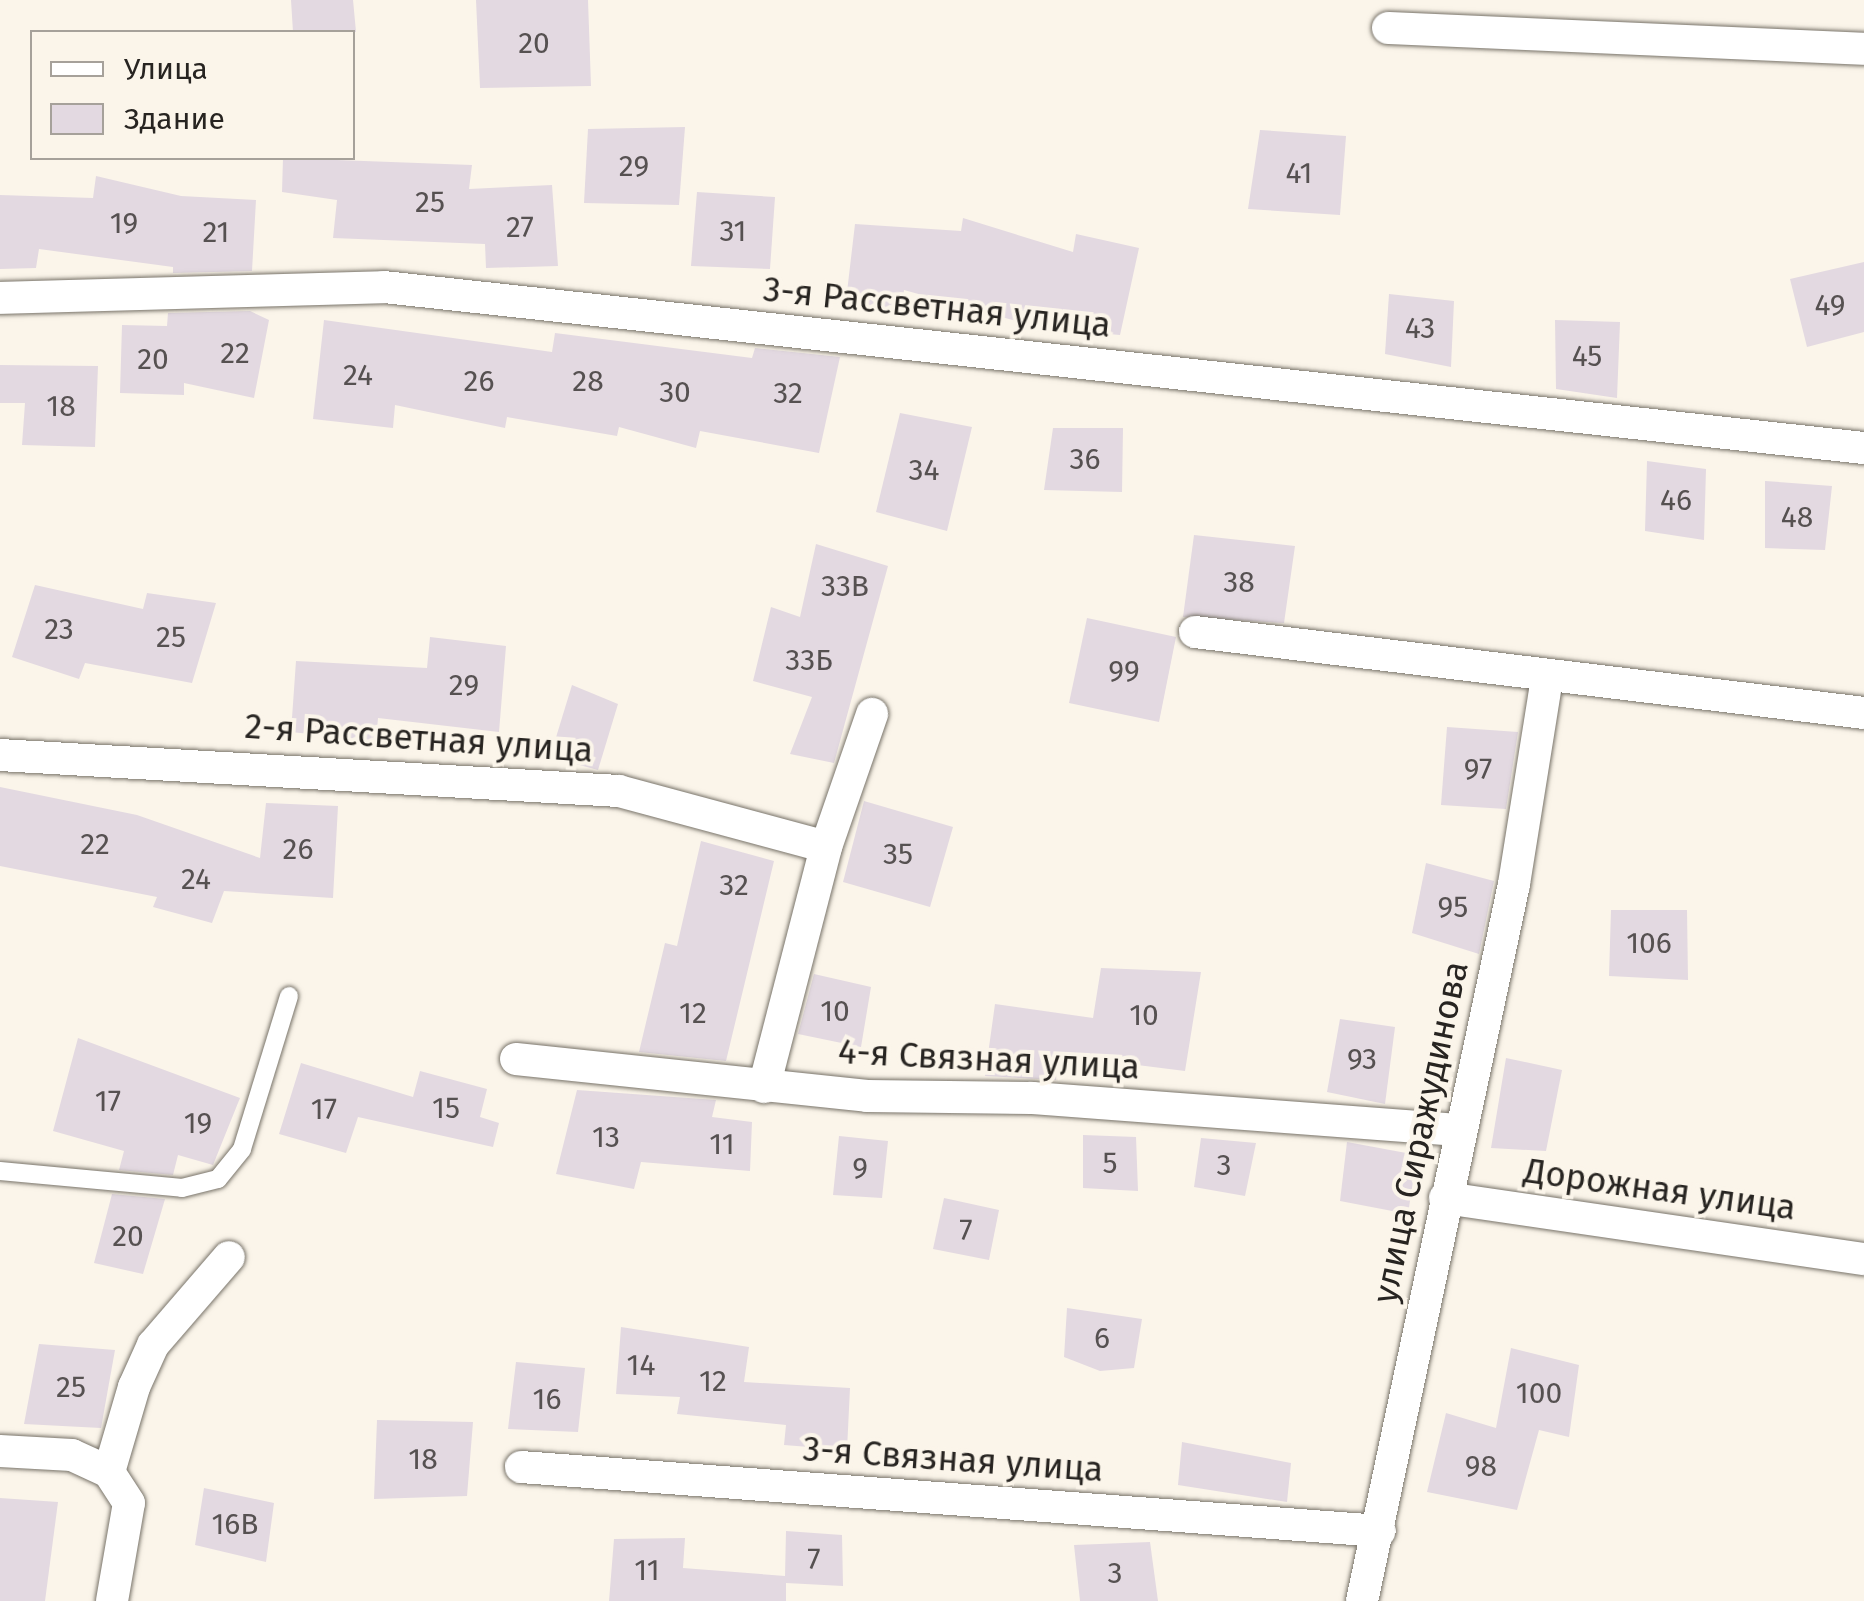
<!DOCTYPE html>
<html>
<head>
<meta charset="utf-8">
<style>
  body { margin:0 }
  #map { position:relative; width:1864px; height:1601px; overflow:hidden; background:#fbf5ea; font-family:"Fira Sans",sans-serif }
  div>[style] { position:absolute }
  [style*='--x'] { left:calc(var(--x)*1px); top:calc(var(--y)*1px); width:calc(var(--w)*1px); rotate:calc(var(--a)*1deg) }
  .building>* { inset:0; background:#e3d9e1 }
  .roads { filter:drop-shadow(0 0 2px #787369) drop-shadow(0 0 2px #787369) }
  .lane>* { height:18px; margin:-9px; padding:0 9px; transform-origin:9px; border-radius:9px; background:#fff }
  .street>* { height:32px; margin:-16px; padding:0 16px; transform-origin:16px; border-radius:16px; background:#fff }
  span { translate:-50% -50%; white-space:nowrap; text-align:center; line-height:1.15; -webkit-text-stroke:8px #fbf5ea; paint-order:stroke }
  .number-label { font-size:30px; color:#565151 }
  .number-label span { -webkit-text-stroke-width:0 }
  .street-label { font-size:35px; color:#272421 }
  .legend { position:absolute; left:30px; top:30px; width:325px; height:130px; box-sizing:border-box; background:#fbf5ea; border:2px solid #a6a19a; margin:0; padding:12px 18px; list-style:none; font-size:30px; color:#272421 }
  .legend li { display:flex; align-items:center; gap:20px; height:50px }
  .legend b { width:50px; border:2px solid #a6a19a }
</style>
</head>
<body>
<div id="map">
  <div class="building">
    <i style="clip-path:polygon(291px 0,353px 0,356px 32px,293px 32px)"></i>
    <i style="clip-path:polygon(476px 0,588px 0,591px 86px,480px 88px)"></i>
    <i style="clip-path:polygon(685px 127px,679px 205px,584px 203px,588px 129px)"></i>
    <i style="clip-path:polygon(1260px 130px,1346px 136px,1340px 215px,1248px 209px)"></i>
    <i style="clip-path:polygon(283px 158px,472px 165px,469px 189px,552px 185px,558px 266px,486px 268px,485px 244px,333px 238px,337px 200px,282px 192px)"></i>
    <i style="clip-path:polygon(96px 176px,181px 196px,256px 200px,252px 271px,173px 273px,173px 267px,39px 249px,36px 268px,0 269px,0 195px,93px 198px)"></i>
    <i style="clip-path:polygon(697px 192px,775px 197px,770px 269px,691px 266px)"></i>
    <i style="clip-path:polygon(963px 218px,1073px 252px,1076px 234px,1139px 248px,1120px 335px,1041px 328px,904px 290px,901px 314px,845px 309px,855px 224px,961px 231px)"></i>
    <i style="clip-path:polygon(1864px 262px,1864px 332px,1807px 347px,1790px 279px)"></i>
    <i style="clip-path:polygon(1389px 294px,1454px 301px,1451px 367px,1385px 354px)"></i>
    <i style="clip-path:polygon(250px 311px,269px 320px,254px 398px,184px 383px,184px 395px,120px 393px,122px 325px,167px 326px,168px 313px)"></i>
    <i style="clip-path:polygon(324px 320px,552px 352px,555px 333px,752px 358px,755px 348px,840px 357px,819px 453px,700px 431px,696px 448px,619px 427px,617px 436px,507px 417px,505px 428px,395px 405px,393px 428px,313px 419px)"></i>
    <i style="clip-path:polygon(1555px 320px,1620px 322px,1617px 398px,1556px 389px)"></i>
    <i style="clip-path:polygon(0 365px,98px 366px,95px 447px,22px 445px,25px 403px,0 403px)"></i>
    <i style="clip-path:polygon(900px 413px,972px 427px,947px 531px,876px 512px)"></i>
    <i style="clip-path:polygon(1053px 428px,1123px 428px,1122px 492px,1044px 490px)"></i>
    <i style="clip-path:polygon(1647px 461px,1706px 469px,1704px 540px,1645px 531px)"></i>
    <i style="clip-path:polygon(1765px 481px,1832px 486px,1825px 550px,1765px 548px)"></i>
    <i style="clip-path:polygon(1194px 535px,1295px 546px,1284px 623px,1183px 617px)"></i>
    <i style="clip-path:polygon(816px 544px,888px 566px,834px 763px,790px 754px,812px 697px,753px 681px,771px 607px,800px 617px)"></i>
    <i style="clip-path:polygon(35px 585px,143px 609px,147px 593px,216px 603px,192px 683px,85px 663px,79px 679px,12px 657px)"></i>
    <i style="clip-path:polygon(1087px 618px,1176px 637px,1159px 722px,1069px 703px)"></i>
    <i style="clip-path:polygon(430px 637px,506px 646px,499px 732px,378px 718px,376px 741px,291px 732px,296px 661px,427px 668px)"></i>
    <i style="clip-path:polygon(572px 685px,618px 704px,598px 770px,550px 757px)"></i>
    <i style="clip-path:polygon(1447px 727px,1518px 732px,1506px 809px,1441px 805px)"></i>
    <i style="clip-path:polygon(0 787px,137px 815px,260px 858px,266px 803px,338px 806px,333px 898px,224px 891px,212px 923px,153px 907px,157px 897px,0 866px)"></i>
    <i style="clip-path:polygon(864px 801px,953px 827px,930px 907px,843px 882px)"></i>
    <i style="clip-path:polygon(701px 841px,774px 861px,726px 1061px,639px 1052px,665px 943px,677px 946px)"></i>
    <i style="clip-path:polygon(1426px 863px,1494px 881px,1479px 954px,1412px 933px)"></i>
    <i style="clip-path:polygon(1611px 910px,1687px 910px,1688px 980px,1609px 976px)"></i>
    <i style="clip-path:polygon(1101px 968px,1201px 972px,1185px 1071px,1058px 1055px,1056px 1080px,985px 1076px,995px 1004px,1093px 1018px)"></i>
    <i style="clip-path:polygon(814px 974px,871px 987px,861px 1047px,798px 1034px)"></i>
    <i style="clip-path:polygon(1340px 1019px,1395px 1027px,1385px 1104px,1327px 1092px)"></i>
    <i style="clip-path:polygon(78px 1038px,240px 1098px,213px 1165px,178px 1155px,173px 1175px,119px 1170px,124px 1151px,53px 1131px)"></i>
    <i style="clip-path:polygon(1506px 1058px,1562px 1070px,1546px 1151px,1491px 1148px)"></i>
    <i style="clip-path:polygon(301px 1063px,413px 1097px,420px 1071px,487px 1089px,480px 1117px,499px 1123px,493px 1147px,358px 1117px,346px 1153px,279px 1134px)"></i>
    <i style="clip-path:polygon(577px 1090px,716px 1100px,712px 1117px,752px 1122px,750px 1171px,641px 1162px,634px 1189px,556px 1174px)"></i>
    <i style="clip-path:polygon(1083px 1135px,1136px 1137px,1138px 1191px,1083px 1188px)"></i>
    <i style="clip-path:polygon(839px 1136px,888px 1141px,882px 1198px,833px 1195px)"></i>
    <i style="clip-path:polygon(1201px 1138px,1256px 1143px,1245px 1196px,1194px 1187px)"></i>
    <i style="clip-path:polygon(1347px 1142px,1417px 1155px,1408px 1214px,1340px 1201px)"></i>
    <i style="clip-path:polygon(112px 1194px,165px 1199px,143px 1274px,94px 1263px)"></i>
    <i style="clip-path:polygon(944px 1198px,999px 1210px,989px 1260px,933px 1249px)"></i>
    <i style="clip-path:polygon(1067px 1308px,1142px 1319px,1134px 1368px,1100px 1371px,1064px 1357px)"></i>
    <i style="clip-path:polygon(621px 1327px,749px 1347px,744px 1382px,850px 1388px,847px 1450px,784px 1445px,786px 1425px,677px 1414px,680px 1397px,616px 1394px)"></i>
    <i style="clip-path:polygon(39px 1344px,115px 1350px,101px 1428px,24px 1424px)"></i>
    <i style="clip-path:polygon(1511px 1348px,1579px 1365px,1569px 1437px,1539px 1430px,1517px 1510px,1427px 1492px,1446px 1413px,1496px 1428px)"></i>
    <i style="clip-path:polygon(516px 1362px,585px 1368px,578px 1432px,508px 1429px)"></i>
    <i style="clip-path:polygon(377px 1420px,473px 1422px,467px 1496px,374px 1499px)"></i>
    <i style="clip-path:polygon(1182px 1442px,1291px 1463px,1287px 1502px,1178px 1485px)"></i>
    <i style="clip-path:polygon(204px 1488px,274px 1503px,266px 1562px,195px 1545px)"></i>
    <i style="clip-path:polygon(0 1498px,58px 1502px,45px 1601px,0 1601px)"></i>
    <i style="clip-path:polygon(786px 1531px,842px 1535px,843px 1586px,786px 1583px,786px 1601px,609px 1601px,614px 1539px,685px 1538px,683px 1568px,785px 1576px)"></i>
    <i style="clip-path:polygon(1150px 1542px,1158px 1601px,1080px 1601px,1074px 1545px)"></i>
  </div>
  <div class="roads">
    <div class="lane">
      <i style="--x:0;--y:1171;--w:183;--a:5.3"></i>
      <i style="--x:182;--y:1188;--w:37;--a:-14"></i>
      <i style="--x:218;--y:1179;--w:38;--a:-51"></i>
      <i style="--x:242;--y:1149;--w:160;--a:-72.9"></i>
    </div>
    <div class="street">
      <i style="--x:1388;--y:28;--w:476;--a:2.5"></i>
      <i style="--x:0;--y:298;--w:384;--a:-1.6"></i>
      <i style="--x:384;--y:287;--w:1489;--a:6.21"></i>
      <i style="--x:1195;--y:632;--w:674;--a:6.9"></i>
      <i style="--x:0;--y:755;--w:620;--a:3.33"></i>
      <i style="--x:619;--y:791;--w:214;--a:15.1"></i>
      <i style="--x:516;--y:1059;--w:353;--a:6"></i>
      <i style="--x:867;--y:1096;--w:165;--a:0.7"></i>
      <i style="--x:1032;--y:1098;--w:428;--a:4.3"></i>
      <i style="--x:764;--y:1087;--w:248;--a:-75.5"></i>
      <i style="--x:826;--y:847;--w:141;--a:-70.9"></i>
      <i style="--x:1445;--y:1198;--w:423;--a:8.3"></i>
      <i style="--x:0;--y:1451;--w:72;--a:3.2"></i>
      <i style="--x:72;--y:1455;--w:41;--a:24.7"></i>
      <i style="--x:521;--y:1467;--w:861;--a:4.26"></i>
      <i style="--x:112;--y:1601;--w:99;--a:-80.2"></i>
      <i style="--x:129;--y:1503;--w:37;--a:-123"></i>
      <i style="--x:109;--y:1472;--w:89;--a:-73.6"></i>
      <i style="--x:134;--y:1387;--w:46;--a:-65.7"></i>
      <i style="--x:153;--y:1345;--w:116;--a:-49.2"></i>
      <i style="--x:1362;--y:1601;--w:733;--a:-78.03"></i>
      <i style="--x:1514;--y:884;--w:210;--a:-80.9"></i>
    </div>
  </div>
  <div class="number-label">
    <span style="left:534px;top:43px">20</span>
    <span style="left:634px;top:166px">29</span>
    <span style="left:1299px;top:173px">41</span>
    <span style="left:430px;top:202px">25</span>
    <span style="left:124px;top:223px">19</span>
    <span style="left:520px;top:227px">27</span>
    <span style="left:733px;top:231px">31</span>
    <span style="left:216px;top:232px">21</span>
    <span style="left:1830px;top:305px">49</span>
    <span style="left:1420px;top:328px">43</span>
    <span style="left:235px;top:353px">22</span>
    <span style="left:1587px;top:356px">45</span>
    <span style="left:153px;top:359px">20</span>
    <span style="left:358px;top:375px">24</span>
    <span style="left:479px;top:381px">26</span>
    <span style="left:588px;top:381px">28</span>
    <span style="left:675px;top:392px">30</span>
    <span style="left:788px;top:393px">32</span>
    <span style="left:61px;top:406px">18</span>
    <span style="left:1085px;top:459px">36</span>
    <span style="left:924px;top:470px">34</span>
    <span style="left:1676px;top:500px">46</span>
    <span style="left:1797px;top:517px">48</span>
    <span style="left:1239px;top:582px">38</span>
    <span style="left:845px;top:586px">33В</span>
    <span style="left:59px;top:629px">23</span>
    <span style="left:171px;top:637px">25</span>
    <span style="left:809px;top:660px">33Б</span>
    <span style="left:1124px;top:671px">99</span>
    <span style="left:464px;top:685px">29</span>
    <span style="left:1478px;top:769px">97</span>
    <span style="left:95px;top:844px">22</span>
    <span style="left:298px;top:849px">26</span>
    <span style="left:898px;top:854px">35</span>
    <span style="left:196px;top:879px">24</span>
    <span style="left:734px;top:885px">32</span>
    <span style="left:1453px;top:907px">95</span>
    <span style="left:1649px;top:943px">106</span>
    <span style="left:835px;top:1011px">10</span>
    <span style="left:693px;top:1013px">12</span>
    <span style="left:1144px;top:1015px">10</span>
    <span style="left:1362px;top:1059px">93</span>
    <span style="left:108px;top:1101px">17</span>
    <span style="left:446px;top:1108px">15</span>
    <span style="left:324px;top:1109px">17</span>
    <span style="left:198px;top:1123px">19</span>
    <span style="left:606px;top:1137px">13</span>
    <span style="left:722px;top:1144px">11</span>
    <span style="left:1110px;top:1163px">5</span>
    <span style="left:1224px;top:1165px">3</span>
    <span style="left:860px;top:1168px">9</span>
    <span style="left:966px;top:1230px">7</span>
    <span style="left:128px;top:1236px">20</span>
    <span style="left:1102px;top:1338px">6</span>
    <span style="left:641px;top:1365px">14</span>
    <span style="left:713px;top:1381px">12</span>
    <span style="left:71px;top:1387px">25</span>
    <span style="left:1539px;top:1393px">100</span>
    <span style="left:547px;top:1399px">16</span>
    <span style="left:423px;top:1459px">18</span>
    <span style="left:1481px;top:1466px">98</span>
    <span style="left:235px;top:1524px">16В</span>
    <span style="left:814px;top:1559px">7</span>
    <span style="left:647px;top:1570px">11</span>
    <span style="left:1115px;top:1573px">3</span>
  </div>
  <div class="street-label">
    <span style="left:937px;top:307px;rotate:6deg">3-я Рассветная улица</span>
    <span style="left:419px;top:738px;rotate:4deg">2-я Рассветная улица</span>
    <span style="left:989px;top:1059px;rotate:3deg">4-я Связная улица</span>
    <span style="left:1420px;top:1132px;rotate:-78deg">улица Сиражудинова</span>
    <span style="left:1660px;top:1189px;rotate:8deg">Дорожная улица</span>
    <span style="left:953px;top:1459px;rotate:4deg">3-я Связная улица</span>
  </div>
  <ul class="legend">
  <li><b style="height:12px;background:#fff"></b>Улица</li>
  <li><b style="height:28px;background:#e3d9e1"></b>Здание</li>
  </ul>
</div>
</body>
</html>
